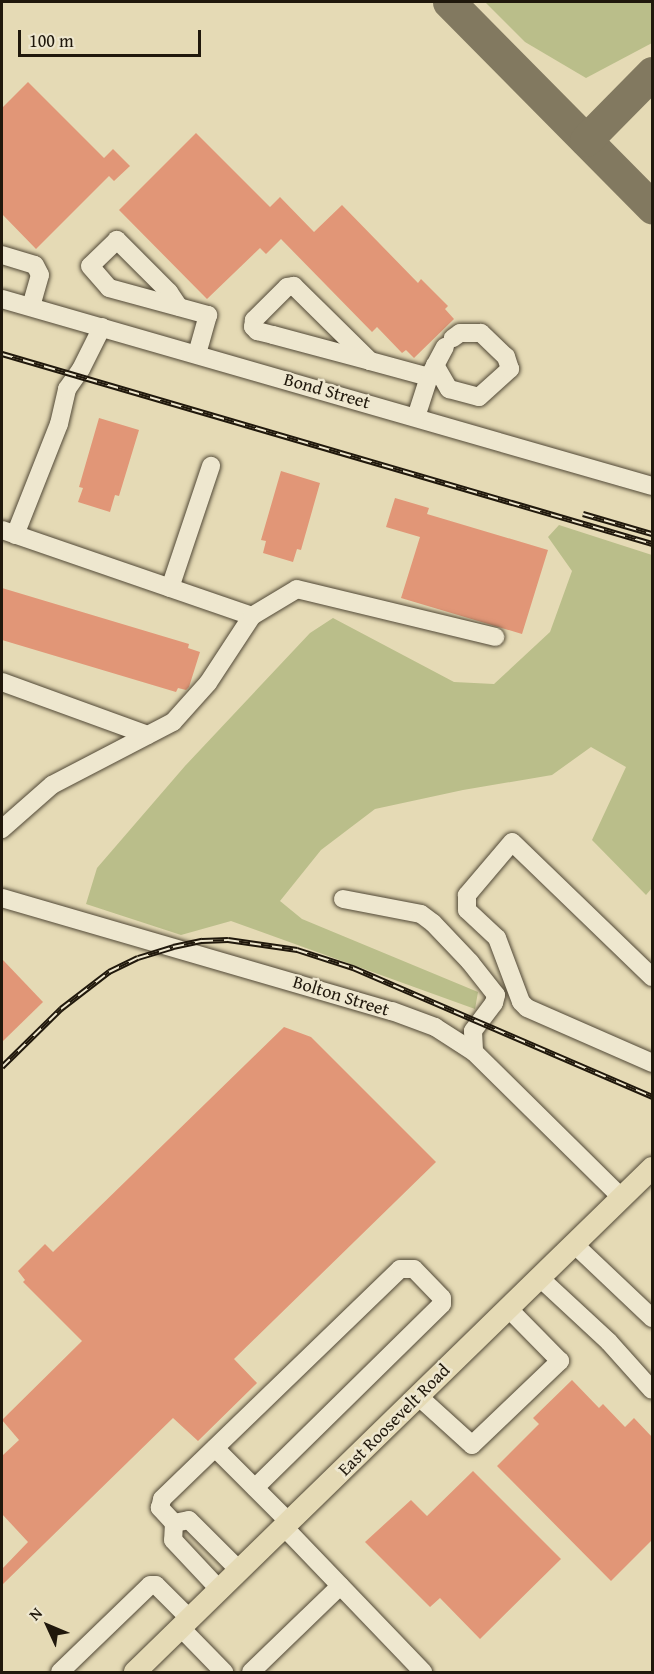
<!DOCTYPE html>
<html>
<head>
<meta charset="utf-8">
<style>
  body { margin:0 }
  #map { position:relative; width:654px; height:1674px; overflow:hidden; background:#e5dab5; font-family:"Gentium Book Plus",serif }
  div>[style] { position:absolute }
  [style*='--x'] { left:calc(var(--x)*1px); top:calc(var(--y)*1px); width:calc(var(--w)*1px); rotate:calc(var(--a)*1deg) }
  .green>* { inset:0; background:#babe8a }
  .taxiway>* { height:33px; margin:-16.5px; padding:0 16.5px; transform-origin:16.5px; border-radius:16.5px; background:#827960 }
  .building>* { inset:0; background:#e19677 }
  .roads { filter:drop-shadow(0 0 2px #514836) drop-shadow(0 0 2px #514836) }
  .minor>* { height:18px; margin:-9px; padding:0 9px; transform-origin:9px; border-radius:9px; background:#eee7cf }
  .major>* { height:22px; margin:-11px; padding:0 11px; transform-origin:11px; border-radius:11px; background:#e5dab5 }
  .rail>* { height:6px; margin-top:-3px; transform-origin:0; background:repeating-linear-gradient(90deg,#eee7cf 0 11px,#20180c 0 22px); box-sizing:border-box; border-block:2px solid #20180c }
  span { translate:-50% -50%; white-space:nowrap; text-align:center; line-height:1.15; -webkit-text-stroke:5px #eee7cf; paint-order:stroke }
  .street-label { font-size:18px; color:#20180c }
  .frame { position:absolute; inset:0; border:3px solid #20180c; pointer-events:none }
  .north { position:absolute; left:18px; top:1596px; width:60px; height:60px; -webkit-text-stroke:4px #eee7cf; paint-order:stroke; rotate:314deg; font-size:16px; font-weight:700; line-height:24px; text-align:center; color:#20180c }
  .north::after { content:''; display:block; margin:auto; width:21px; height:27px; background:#20180c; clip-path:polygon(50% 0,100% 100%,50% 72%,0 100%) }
  .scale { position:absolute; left:18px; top:30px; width:183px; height:27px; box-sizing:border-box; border:3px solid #20180c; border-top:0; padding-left:8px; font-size:18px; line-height:21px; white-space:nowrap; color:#20180c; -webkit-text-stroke:4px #eee7cf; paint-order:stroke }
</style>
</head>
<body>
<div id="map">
  <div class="green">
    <i style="clip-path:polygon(485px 2px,652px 2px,652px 43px,586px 78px,525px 42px)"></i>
    <i style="clip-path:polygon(559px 525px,652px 555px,652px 888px,646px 895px,592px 840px,626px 767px,591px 747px,552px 775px,463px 790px,375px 809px,321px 850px,280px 901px,302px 919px,478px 992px,475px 1009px,231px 921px,181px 935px,86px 904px,97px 868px,185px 766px,310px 633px,333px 618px,454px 682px,494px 684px,550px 632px,572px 571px,548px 537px)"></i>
  </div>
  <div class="taxiway">
    <i style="--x:449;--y:2;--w:289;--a:45.3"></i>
    <i style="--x:586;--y:140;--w:94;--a:-45.4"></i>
  </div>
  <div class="building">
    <i style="clip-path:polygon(28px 82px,104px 158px,113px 149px,130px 166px,114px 181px,109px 176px,36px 249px,2px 214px,2px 108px)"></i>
    <i style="clip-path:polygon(196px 133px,270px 207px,280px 197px,314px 232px,342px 205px,418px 283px,421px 279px,448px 306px,445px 309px,454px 319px,414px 358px,406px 350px,402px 353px,377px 327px,372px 332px,281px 239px,266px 254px,260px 248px,207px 299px,119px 210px)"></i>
    <i style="clip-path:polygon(99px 418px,139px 430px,119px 496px,115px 495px,110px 512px,78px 502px,83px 488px,79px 487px)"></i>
    <i style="clip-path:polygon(281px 471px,320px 483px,301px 550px,297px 549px,293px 562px,263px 553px,266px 541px,261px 540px)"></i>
    <i style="clip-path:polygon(395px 498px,429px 508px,427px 514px,548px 550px,522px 634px,401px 598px,420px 537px,386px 527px)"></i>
    <i style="clip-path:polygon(2px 588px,189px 644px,188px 648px,200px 652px,189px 687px,186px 690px,178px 688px,176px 692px,2px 640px)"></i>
    <i style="clip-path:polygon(2px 959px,43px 1002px,2px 1042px)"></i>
    <i style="clip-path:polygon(284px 1027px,311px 1037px,436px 1162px,234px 1359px,257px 1383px,198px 1441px,173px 1418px,2px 1585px,2px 1569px,28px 1542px,2px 1514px,2px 1456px,19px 1440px,2px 1420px,82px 1341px,23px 1282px,25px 1280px,18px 1271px,45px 1244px,53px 1252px)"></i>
    <i style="clip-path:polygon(572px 1380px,599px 1408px,603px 1404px,625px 1427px,634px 1418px,652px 1437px,652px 1540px,611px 1581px,497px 1466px,539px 1424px,533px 1418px)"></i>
    <i style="clip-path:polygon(473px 1471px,561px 1559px,480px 1639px,440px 1598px,430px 1607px,365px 1542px,411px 1500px,427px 1516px)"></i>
  </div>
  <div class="roads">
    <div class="minor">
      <i style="--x:2;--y:255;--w:34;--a:17"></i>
      <i style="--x:35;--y:265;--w:11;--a:63"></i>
      <i style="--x:40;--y:275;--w:33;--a:106"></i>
      <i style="--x:2;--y:299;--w:676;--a:16.05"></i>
      <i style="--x:179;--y:307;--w:18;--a:-124"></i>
      <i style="--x:169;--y:292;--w:74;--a:-135"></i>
      <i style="--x:117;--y:240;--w:37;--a:136"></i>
      <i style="--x:90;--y:266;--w:29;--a:49"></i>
      <i style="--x:109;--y:288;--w:103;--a:15.3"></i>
      <i style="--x:208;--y:315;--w:41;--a:105.8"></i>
      <i style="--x:370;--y:361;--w:107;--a:-135.4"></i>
      <i style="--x:294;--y:286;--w:7;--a:172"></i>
      <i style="--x:287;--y:287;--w:47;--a:135"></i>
      <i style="--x:254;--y:320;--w:7;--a:98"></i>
      <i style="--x:253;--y:327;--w:6;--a:45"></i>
      <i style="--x:257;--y:331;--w:16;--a:14"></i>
      <i style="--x:273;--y:335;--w:100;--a:15"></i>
      <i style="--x:370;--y:361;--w:61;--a:15.2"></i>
      <i style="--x:429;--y:377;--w:42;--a:108"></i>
      <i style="--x:435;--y:365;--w:28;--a:60"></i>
      <i style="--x:449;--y:389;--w:31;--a:15"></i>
      <i style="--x:479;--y:397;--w:42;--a:-42.1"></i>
      <i style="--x:510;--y:369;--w:13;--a:-108"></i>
      <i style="--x:506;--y:357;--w:35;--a:-136"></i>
      <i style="--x:481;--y:333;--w:21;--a:180"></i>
      <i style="--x:460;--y:333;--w:9;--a:144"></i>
      <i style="--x:430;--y:375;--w:32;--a:-62"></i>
      <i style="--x:2;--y:530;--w:264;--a:19"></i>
      <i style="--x:252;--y:616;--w:80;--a:123.3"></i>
      <i style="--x:208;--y:683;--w:52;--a:131.9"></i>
      <i style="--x:173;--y:722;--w:136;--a:152.5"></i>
      <i style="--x:52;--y:785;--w:67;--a:138.7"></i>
      <i style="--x:15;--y:535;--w:119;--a:-68.4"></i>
      <i style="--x:59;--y:424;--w:36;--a:-77"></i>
      <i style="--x:67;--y:389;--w:24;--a:-55"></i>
      <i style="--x:81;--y:369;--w:47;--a:-63.4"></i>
      <i style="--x:170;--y:588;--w:129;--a:-71.4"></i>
      <i style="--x:252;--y:616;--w:52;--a:-31"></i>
      <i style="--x:297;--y:589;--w:204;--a:13.6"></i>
      <i style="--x:2;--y:682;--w:155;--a:20"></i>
      <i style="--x:2;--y:898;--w:406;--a:16.2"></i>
      <i style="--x:392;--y:1011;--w:46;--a:20.4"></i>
      <i style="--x:435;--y:1027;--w:46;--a:32.7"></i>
      <i style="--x:474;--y:1052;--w:208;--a:44.6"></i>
      <i style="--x:343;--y:899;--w:79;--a:10.9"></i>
      <i style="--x:421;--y:914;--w:15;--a:37"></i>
      <i style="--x:433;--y:923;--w:54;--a:46.5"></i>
      <i style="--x:470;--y:962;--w:42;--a:51.8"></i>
      <i style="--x:496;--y:995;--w:8;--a:104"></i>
      <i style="--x:494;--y:1003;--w:35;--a:127"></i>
      <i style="--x:473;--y:1031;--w:21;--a:87"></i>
      <i style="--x:652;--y:977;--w:194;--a:-136"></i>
      <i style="--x:512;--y:842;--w:70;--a:130.3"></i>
      <i style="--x:467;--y:895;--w:15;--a:90"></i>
      <i style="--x:467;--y:910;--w:41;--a:43"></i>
      <i style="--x:497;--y:938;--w:68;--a:69.4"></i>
      <i style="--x:521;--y:1002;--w:8;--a:45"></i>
      <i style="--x:527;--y:1008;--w:137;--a:23.7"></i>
      <i style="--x:574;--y:1244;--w:108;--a:43.5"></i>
      <i style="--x:540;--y:1278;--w:94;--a:42.8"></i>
      <i style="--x:609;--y:1342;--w:64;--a:48.1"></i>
      <i style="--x:418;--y:1396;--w:73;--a:42.2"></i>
      <i style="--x:472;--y:1445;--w:122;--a:-43.7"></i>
      <i style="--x:560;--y:1361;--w:74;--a:-134.5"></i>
      <i style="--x:215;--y:1448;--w:105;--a:45"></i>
      <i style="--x:174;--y:1523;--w:21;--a:-133"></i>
      <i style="--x:160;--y:1508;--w:9;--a:-77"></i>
      <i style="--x:162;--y:1499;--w:331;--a:-44"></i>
      <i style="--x:400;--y:1269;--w:14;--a:0"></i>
      <i style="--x:414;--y:1269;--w:40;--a:46"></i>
      <i style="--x:442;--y:1298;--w:6;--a:90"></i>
      <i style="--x:442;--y:1304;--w:262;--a:135.5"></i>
      <i style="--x:174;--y:1523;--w:15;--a:-11"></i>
      <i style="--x:189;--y:1520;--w:72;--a:45"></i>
      <i style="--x:174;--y:1523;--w:17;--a:93"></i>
      <i style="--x:173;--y:1540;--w:69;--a:46.8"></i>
      <i style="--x:284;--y:1527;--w:201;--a:46.2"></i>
      <i style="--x:181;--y:1628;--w:62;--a:45.7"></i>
      <i style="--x:60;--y:1672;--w:125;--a:-44"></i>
      <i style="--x:150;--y:1585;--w:6;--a:0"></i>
      <i style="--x:156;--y:1585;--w:48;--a:45"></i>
      <i style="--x:251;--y:1672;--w:124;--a:-44"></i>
    </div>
    <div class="major">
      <i style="--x:135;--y:1672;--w:722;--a:-44.27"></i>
    </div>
  </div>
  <div class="rail">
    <i style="--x:2;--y:354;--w:677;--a:16.29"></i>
    <i style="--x:583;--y:514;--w:72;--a:16.2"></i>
    <i style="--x:2;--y:1067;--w:83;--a:-44.5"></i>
    <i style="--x:61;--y:1009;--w:61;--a:-37.6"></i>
    <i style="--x:109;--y:972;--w:32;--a:-26"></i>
    <i style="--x:138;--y:958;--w:37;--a:-17"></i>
    <i style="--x:173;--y:947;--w:30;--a:-12"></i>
    <i style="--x:202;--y:941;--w:26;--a:-2"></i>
    <i style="--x:228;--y:940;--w:70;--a:8.2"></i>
    <i style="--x:297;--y:950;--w:59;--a:17.8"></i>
    <i style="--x:353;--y:968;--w:326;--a:23.3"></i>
  </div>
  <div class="street-label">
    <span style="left:327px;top:391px;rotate:16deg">Bond Street</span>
    <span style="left:341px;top:996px;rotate:17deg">Bolton Street</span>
    <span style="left:394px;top:1420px;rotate:-45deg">East Roosevelt Road</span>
  </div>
  <div class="frame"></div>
  <div class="north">N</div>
  <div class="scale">100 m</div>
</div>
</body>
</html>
